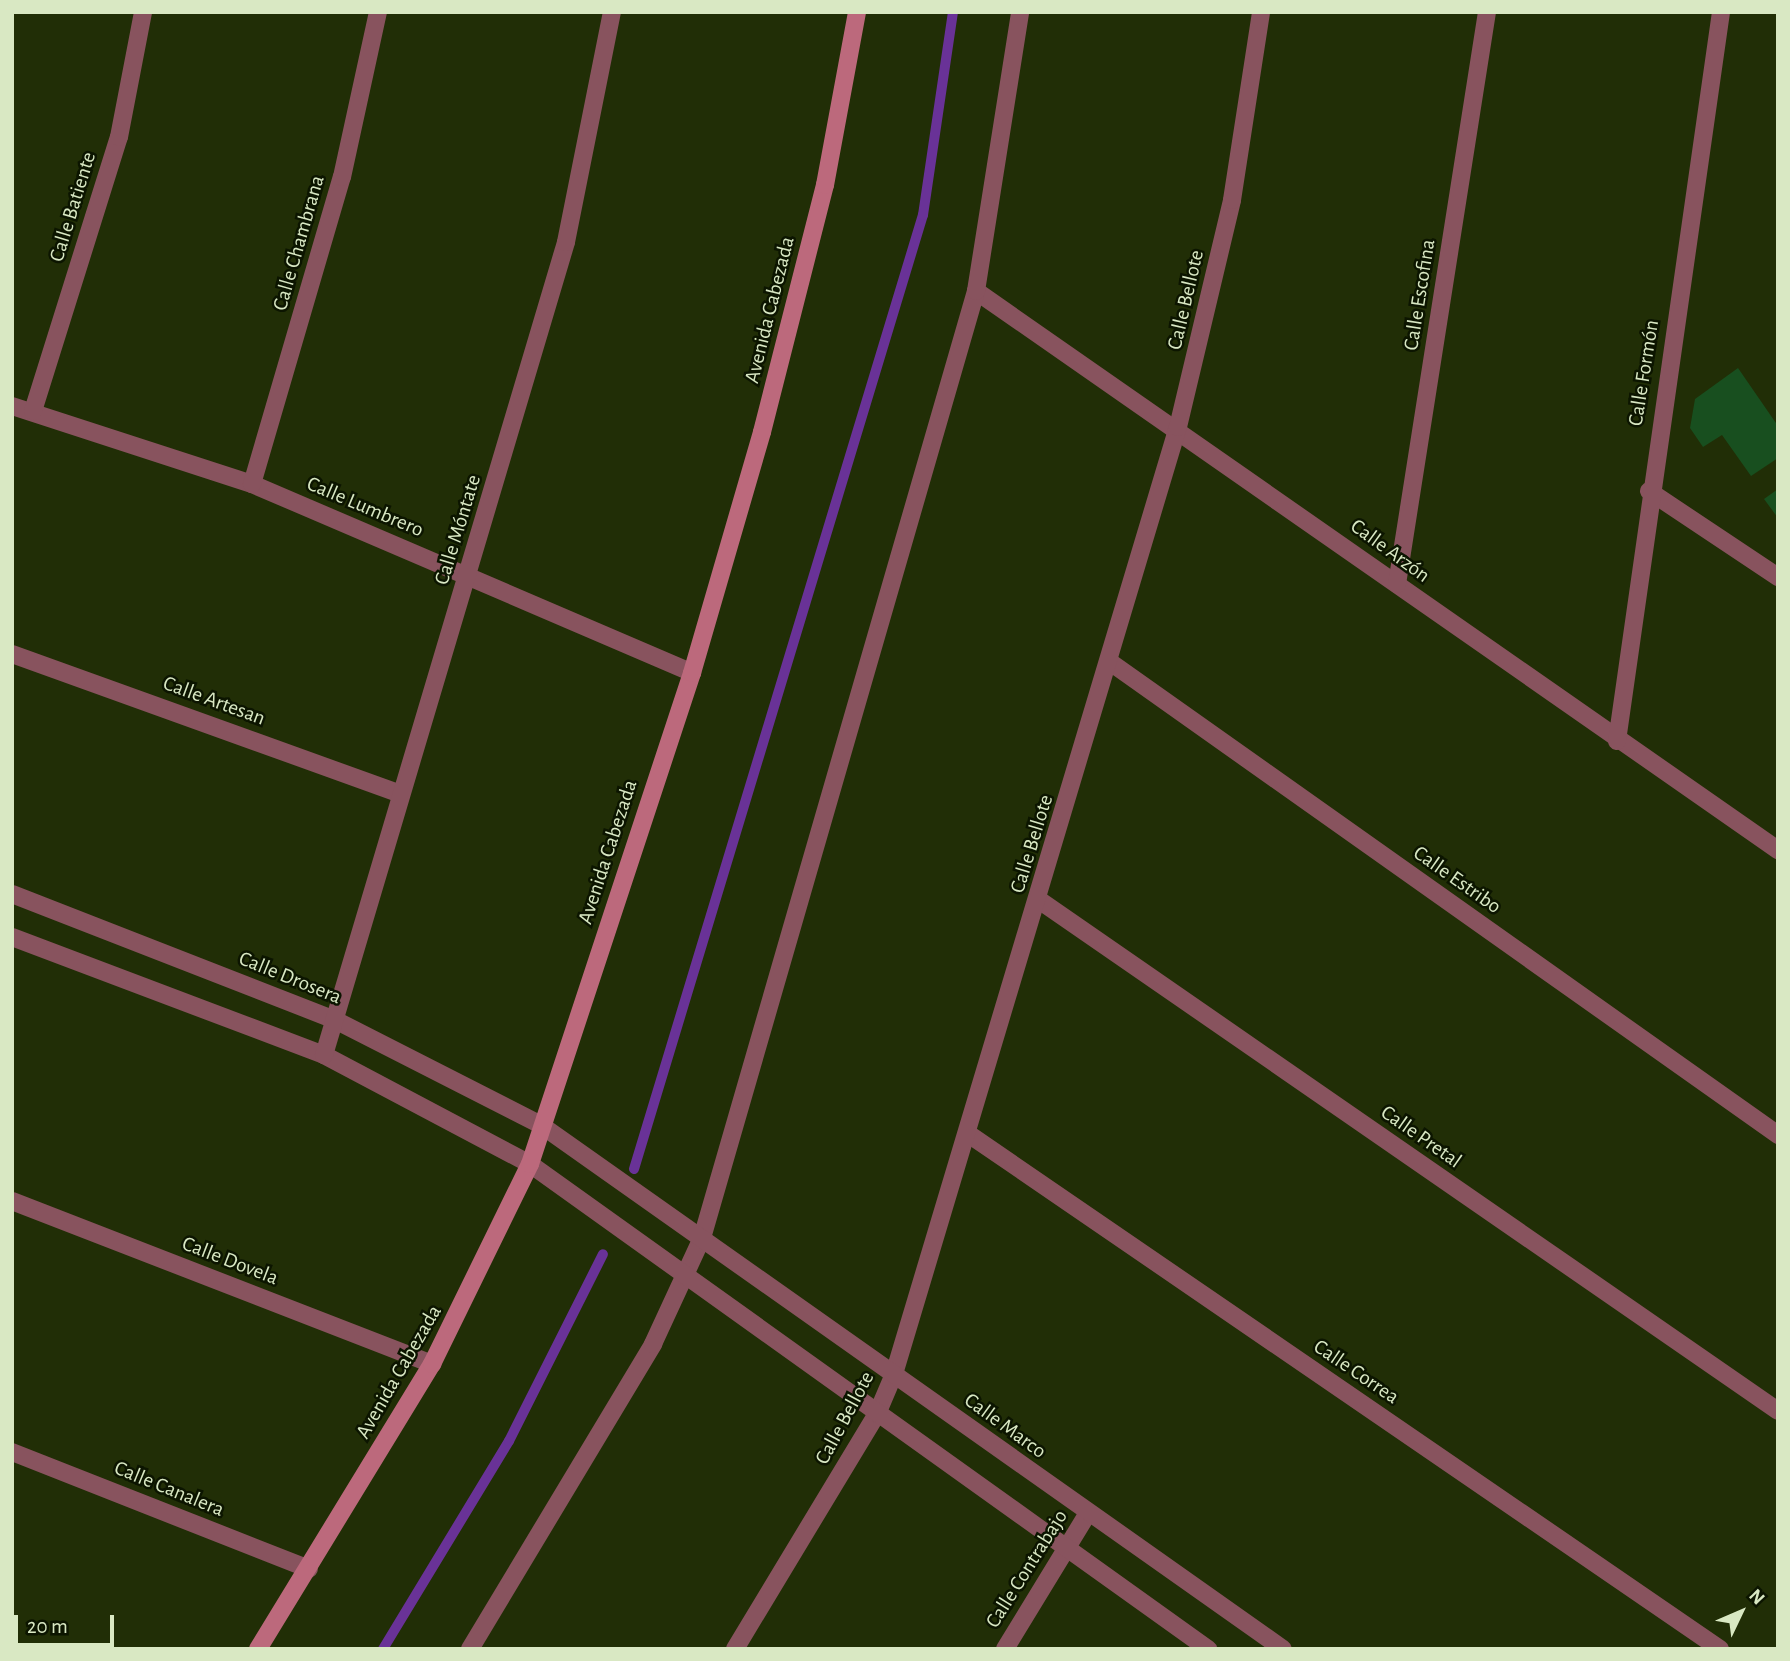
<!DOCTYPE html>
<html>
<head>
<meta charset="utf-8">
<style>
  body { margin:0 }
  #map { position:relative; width:1790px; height:1661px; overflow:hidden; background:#212e06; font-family:"Alegreya Sans",sans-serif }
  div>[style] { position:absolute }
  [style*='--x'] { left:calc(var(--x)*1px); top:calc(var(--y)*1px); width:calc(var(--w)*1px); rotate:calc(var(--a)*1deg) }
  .stream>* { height:10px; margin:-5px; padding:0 5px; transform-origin:5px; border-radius:5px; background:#693297 }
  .building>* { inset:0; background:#184f1f }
  .minor>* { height:18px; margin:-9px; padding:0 9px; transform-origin:9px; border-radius:9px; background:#88535e }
  .tertiary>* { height:18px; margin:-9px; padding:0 9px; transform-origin:9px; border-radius:9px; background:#88535e }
  .secondary>* { height:18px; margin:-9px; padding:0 9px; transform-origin:9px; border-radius:9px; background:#bc697c }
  span { translate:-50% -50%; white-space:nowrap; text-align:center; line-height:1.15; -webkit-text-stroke:5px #0c1500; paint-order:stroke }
  .street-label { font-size:21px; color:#d9e8c3 }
  .frame { position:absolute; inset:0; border:14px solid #d9e8c3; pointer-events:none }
  .north { position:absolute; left:1706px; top:1577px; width:70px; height:70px; -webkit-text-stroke:5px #0c1500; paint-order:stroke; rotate:46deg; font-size:19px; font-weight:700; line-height:28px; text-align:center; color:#d9e8c3 }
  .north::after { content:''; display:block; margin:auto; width:24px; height:32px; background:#d9e8c3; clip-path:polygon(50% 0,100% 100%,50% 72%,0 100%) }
  .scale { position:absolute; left:14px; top:1615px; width:100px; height:32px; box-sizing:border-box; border:4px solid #d9e8c3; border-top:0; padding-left:9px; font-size:21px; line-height:24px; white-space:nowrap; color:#d9e8c3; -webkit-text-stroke:5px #0c1500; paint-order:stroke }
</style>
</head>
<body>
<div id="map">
  <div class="stream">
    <i style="--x:634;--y:1169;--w:997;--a:-73.15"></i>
    <i style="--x:923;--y:215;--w:205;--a:-81.6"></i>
    <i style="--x:383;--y:1649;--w:243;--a:-58.8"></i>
    <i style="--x:509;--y:1441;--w:209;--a:-63.3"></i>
  </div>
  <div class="building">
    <i style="clip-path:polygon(1738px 368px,1778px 426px,1778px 458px,1751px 476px,1722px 435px,1703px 447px,1690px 428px,1695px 399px)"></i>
    <i style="clip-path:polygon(1778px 489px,1778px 518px,1764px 499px)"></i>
  </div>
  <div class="minor">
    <i style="--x:976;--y:291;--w:978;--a:34.88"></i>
    <i style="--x:12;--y:406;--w:252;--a:18"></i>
    <i style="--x:252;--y:484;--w:479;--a:23.2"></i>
    <i style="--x:33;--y:411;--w:287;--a:-72.6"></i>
    <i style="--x:119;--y:137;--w:127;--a:-79.1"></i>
    <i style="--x:252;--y:484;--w:320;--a:-73.7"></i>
    <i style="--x:342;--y:177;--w:169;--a:-77.7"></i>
    <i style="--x:1649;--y:491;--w:155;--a:33.7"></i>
    <i style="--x:1397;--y:584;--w:579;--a:-81.06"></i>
    <i style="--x:12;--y:654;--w:411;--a:19.8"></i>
    <i style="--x:1110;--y:662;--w:819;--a:35.3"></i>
    <i style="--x:1617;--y:741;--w:736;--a:-81.88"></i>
    <i style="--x:12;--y:894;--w:349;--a:21.3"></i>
    <i style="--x:337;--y:1021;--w:229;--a:27"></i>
    <i style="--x:1039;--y:900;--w:898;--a:34.66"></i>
    <i style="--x:12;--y:937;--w:334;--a:20.7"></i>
    <i style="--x:324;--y:1055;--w:233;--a:27.9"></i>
    <i style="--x:324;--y:1055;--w:848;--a:-73.42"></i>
    <i style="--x:566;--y:242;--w:235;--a:-78.7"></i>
    <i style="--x:967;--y:1133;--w:913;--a:34.42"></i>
    <i style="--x:12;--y:1201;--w:451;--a:21.2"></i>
    <i style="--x:12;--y:1452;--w:319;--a:21.5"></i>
    <i style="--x:470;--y:1649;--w:356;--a:-59"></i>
    <i style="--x:653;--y:1344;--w:117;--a:-65.2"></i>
    <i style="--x:702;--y:1238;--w:986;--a:-73.86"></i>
    <i style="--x:976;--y:291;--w:282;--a:-81"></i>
    <i style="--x:735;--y:1649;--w:275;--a:-58.9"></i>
    <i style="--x:877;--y:1414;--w:43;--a:-67"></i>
    <i style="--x:894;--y:1374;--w:989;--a:-73.31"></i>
    <i style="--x:1178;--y:427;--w:233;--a:-76.6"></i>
    <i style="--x:1232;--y:200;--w:190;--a:-81.2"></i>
    <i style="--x:1005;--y:1649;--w:159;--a:-58.6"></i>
  </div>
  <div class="tertiary">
    <i style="--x:541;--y:1125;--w:908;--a:35.23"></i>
    <i style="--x:530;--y:1164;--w:834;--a:35.58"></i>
  </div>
  <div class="secondary">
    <i style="--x:258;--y:1649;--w:334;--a:-58.6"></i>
    <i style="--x:432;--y:1364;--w:223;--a:-63.9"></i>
    <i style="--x:530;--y:1164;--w:517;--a:-71.74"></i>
    <i style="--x:692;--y:673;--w:251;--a:-73.8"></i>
    <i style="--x:762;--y:432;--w:255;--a:-75.7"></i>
    <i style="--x:825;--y:185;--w:176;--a:-79.5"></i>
  </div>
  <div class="street-label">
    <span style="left:73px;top:207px;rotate:-73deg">Calle Batiente</span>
    <span style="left:299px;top:243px;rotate:-74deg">Calle Chambrana</span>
    <span style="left:1420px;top:295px;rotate:-81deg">Calle Escofina</span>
    <span style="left:1186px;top:300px;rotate:-77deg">Calle Bellote</span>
    <span style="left:770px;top:310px;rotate:-76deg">Avenida Cabezada</span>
    <span style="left:1644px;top:373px;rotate:-81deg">Calle Formón</span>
    <span style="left:365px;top:507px;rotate:23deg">Calle Lumbrero</span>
    <span style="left:458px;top:530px;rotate:-73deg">Calle Móntate</span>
    <span style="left:1390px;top:551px;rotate:36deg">Calle Arzón</span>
    <span style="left:214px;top:701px;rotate:20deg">Calle Artesan</span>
    <span style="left:1032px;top:844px;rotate:-73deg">Calle Bellote</span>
    <span style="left:608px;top:852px;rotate:-72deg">Avenida Cabezada</span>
    <span style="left:1457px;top:880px;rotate:35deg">Calle Estribo</span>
    <span style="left:290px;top:978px;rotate:22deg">Calle Drosera</span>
    <span style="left:1421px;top:1137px;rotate:35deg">Calle Pretal</span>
    <span style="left:230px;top:1261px;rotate:21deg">Calle Dovela</span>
    <span style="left:399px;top:1372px;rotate:-60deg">Avenida Cabezada</span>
    <span style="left:1356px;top:1372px;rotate:34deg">Calle Correa</span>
    <span style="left:845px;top:1418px;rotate:-62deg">Calle Bellote</span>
    <span style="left:1005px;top:1426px;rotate:36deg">Calle Marco</span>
    <span style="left:169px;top:1489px;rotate:22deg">Calle Canalera</span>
    <span style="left:1027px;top:1569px;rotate:-58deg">Calle Contrabajo</span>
  </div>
  <div class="frame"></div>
  <div class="north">N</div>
  <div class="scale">20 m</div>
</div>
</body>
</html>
